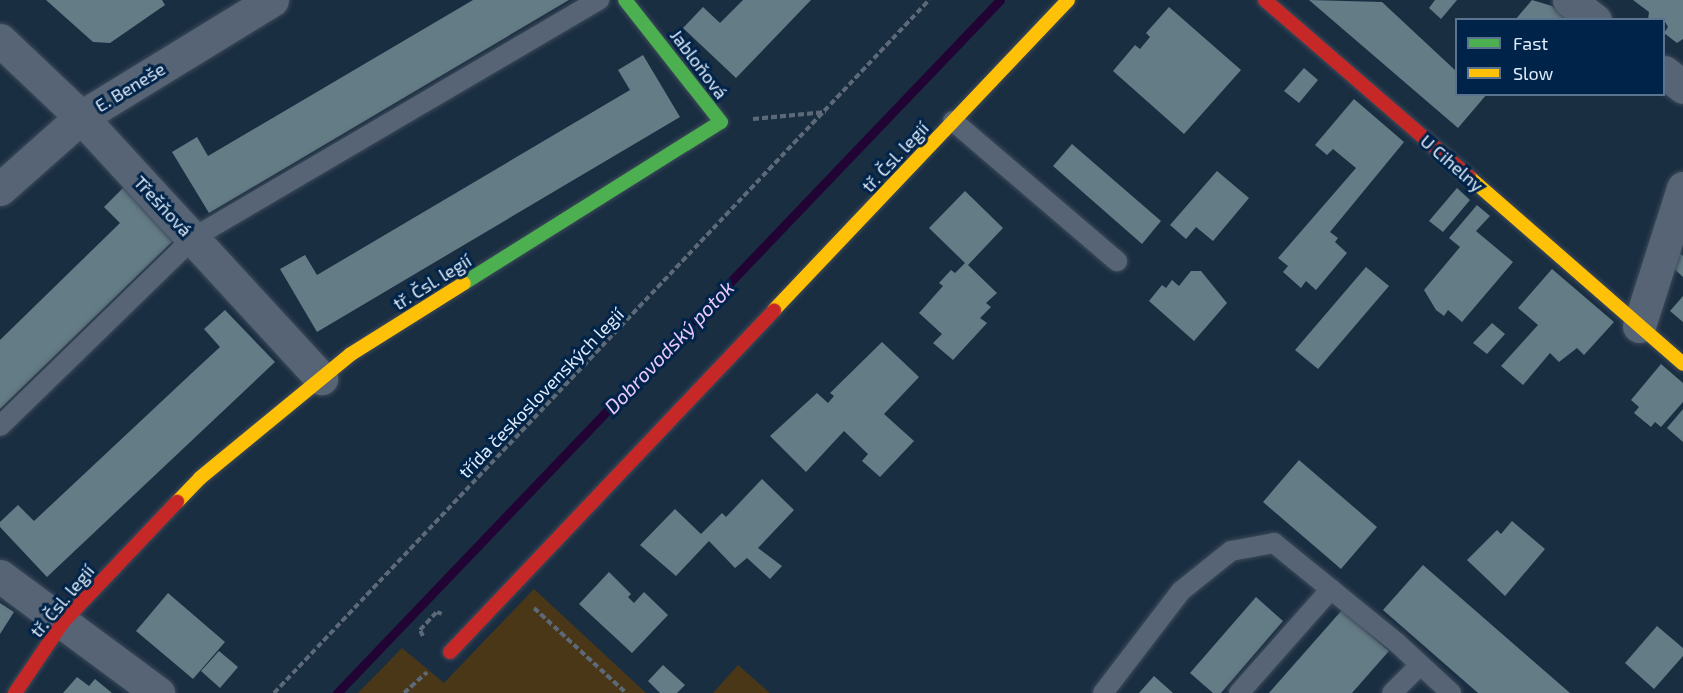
<!DOCTYPE html>
<html>
<head>
<meta charset="utf-8">
<style>
  body { margin:0 }
  #map { position:relative; width:1683px; height:693px; overflow:hidden; background:#1a2e42; font-family:"Exo 2",sans-serif }
  div>[style] { position:absolute }
  [style*='--x'] { left:calc(var(--x)*1px); top:calc(var(--y)*1px); width:calc(var(--w)*1px); rotate:calc(var(--a)*1deg) }
  .green>* { inset:0; background:#4a3718 }
  .stream>* { height:9px; margin:-4.5px; padding:0 4.5px; transform-origin:4.5px; border-radius:4.5px; background:#220434 }
  .building>* { inset:0; background:#647c85 }
  .path>* { height:4px; margin-top:-2px; transform-origin:0; background:repeating-linear-gradient(90deg,#5b6978 0 6px,transparent 0 9px) }
  .roads { filter:drop-shadow(0 0 2px #3d4a59) drop-shadow(0 0 2px #3d4a59) }
  .lane>* { height:20px; margin:-10px; padding:0 10px; transform-origin:10px; border-radius:10px; background:#566475 }
  .street>* { height:33px; margin:-16.5px; padding:0 16.5px; transform-origin:16.5px; border-radius:16.5px; background:#566475 }
  .fast>* { height:14px; margin:-7px; padding:0 7px; transform-origin:7px; border-radius:7px; background:#4caf50 }
  .slow>* { height:14px; margin:-7px; padding:0 7px; transform-origin:7px; border-radius:7px; background:#ffc107 }
  .jam>* { height:14px; margin:-7px; padding:0 7px; transform-origin:7px; border-radius:7px; background:#c62828 }
  span { translate:-50% -50%; white-space:nowrap; text-align:center; line-height:1.15; -webkit-text-stroke:6px #002449; paint-order:stroke }
  .street-label { font-size:18px; color:#e0ecfb }
  .water-label { font-size:20px; color:#e9c9fd; font-style:italic }
  .legend { position:absolute; left:1455px; top:18px; width:210px; height:78px; box-sizing:border-box; background:#002449; border:2px solid #5a7490; margin:0; padding:8px 10px; list-style:none; font-size:18px; color:#e0ecfb }
  .legend li { display:flex; align-items:center; gap:12px; height:30px }
  .legend b { width:30px; border:2px solid #5a7490 }
</style>
</head>
<body>
<div id="map">
  <div class="green">
    <i style="clip-path:polygon(534px 589px,646px 693px,358px 693px,402px 648px,444px 683px)"></i>
    <i style="clip-path:polygon(738px 665px,770px 693px,713px 693px)"></i>
  </div>
  <div class="stream">
    <i style="--x:337;--y:693;--w:959;--a:-46.27"></i>
  </div>
  <div class="building">
    <i style="clip-path:polygon(46px 0,162px 0,165px 5px,110px 43px,93px 42px)"></i>
    <i style="clip-path:polygon(473px 0,569px 0,209px 213px,172px 152px,197px 137px,208px 156px)"></i>
    <i style="clip-path:polygon(743px 0,811px 0,736px 78px,683px 28px,703px 7px,720px 23px)"></i>
    <i style="clip-path:polygon(1309px 0,1382px 2px,1456px 71px,1456px 94px,1487px 94px,1458px 128px)"></i>
    <i style="clip-path:polygon(1435px 0,1457px 0,1441px 19px,1429px 8px)"></i>
    <i style="clip-path:polygon(1532px 0,1552px 6px,1567px 20px,1515px 20px)"></i>
    <i style="clip-path:polygon(1633px 0,1683px 0,1683px 39px,1677px 43px,1664px 33px,1668px 27px,1664px 20px,1648px 20px,1649px 12px)"></i>
    <i style="clip-path:polygon(1169px 7px,1241px 70px,1184px 134px,1113px 71px,1135px 45px,1140px 49px,1150px 37px,1146px 33px)"></i>
    <i style="clip-path:polygon(643px 55px,680px 117px,317px 332px,280px 269px,305px 255px,317px 275px,630px 90px,618px 70px)"></i>
    <i style="clip-path:polygon(1304px 68px,1318px 80px,1299px 103px,1284px 91px)"></i>
    <i style="clip-path:polygon(1354px 99px,1404px 142px,1330px 232px,1338px 238px,1335px 242px,1347px 253px,1316px 290px,1306px 281px,1301px 288px,1283px 272px,1288px 266px,1278px 258px,1356px 168px,1333px 149px,1327px 155px,1315px 145px)"></i>
    <i style="clip-path:polygon(1072px 144px,1161px 221px,1142px 244px,1053px 166px)"></i>
    <i style="clip-path:polygon(1217px 171px,1249px 198px,1213px 241px,1196px 227px,1186px 239px,1170px 225px)"></i>
    <i style="clip-path:polygon(124px 187px,175px 239px,0 409px,0 340px,120px 223px,104px 207px)"></i>
    <i style="clip-path:polygon(1457px 188px,1470px 200px,1443px 232px,1429px 221px)"></i>
    <i style="clip-path:polygon(965px 191px,1003px 228px,968px 265px,997px 293px,986px 303px,991px 307px,980px 318px,987px 323px,953px 360px,933px 343px,942px 334px,919px 313px,943px 286px,939px 283px,951px 270px,955px 273px,965px 263px,929px 228px)"></i>
    <i style="clip-path:polygon(1477px 205px,1490px 216px,1476px 231px,1513px 262px,1462px 322px,1448px 310px,1444px 316px,1436px 310px,1424px 290px,1460px 247px,1449px 238px)"></i>
    <i style="clip-path:polygon(1680px 253px,1683px 256px,1683px 277px,1671px 266px)"></i>
    <i style="clip-path:polygon(1366px 267px,1389px 286px,1318px 369px,1295px 350px)"></i>
    <i style="clip-path:polygon(1552px 269px,1614px 322px,1584px 355px,1577px 348px,1559px 362px,1550px 353px,1523px 385px,1501px 366px,1538px 325px,1518px 308px)"></i>
    <i style="clip-path:polygon(1191px 271px,1201px 271px,1227px 303px,1194px 341px,1149px 301px,1162px 285px,1166px 288px,1172px 280px,1179px 286px)"></i>
    <i style="clip-path:polygon(1683px 296px,1683px 322px,1670px 311px)"></i>
    <i style="clip-path:polygon(225px 310px,275px 362px,47px 577px,0 527px,0 522px,18px 505px,34px 521px,193px 372px,220px 347px,204px 329px)"></i>
    <i style="clip-path:polygon(1492px 323px,1505px 334px,1487px 354px,1473px 343px)"></i>
    <i style="clip-path:polygon(882px 342px,919px 377px,884px 414px,914px 441px,880px 477px,862px 461px,868px 454px,844px 431px,806px 472px,770px 436px,817px 393px,828px 403px,834px 396px,830px 393px)"></i>
    <i style="clip-path:polygon(1661px 364px,1683px 383px,1683px 402px,1661px 427px,1655px 422px,1651px 427px,1634px 413px,1639px 407px,1631px 400px)"></i>
    <i style="clip-path:polygon(1683px 409px,1683px 442px,1667px 428px)"></i>
    <i style="clip-path:polygon(1299px 460px,1377px 527px,1341px 569px,1263px 502px)"></i>
    <i style="clip-path:polygon(762px 479px,794px 510px,758px 548px,782px 566px,770px 579px,747px 558px,735px 568px,709px 541px,676px 576px,640px 545px,675px 509px,701px 534px,722px 513px,726px 517px)"></i>
    <i style="clip-path:polygon(1512px 521px,1545px 549px,1505px 596px,1467px 560px,1497px 530px,1501px 534px)"></i>
    <i style="clip-path:polygon(1423px 565px,1570px 693px,1478px 693px,1383px 610px)"></i>
    <i style="clip-path:polygon(609px 572px,631px 594px,628px 597px,634px 603px,644px 592px,668px 615px,632px 653px,579px 604px)"></i>
    <i style="clip-path:polygon(168px 593px,225px 642px,193px 679px,136px 631px)"></i>
    <i style="clip-path:polygon(1256px 597px,1283px 621px,1221px 693px,1213px 693px,1190px 673px)"></i>
    <i style="clip-path:polygon(0 603px,14px 612px,0 634px)"></i>
    <i style="clip-path:polygon(1342px 610px,1389px 651px,1352px 693px,1269px 693px)"></i>
    <i style="clip-path:polygon(1657px 626px,1683px 648px,1683px 656px,1654px 689px,1625px 663px)"></i>
    <i style="clip-path:polygon(219px 651px,238px 667px,220px 688px,201px 671px)"></i>
    <i style="clip-path:polygon(663px 665px,685px 685px,677px 693px,660px 693px,648px 681px)"></i>
    <i style="clip-path:polygon(1154px 676px,1173px 693px,1139px 693px)"></i>
    <i style="clip-path:polygon(77px 677px,89px 686px,95px 679px,112px 693px,63px 693px)"></i>
  </div>
  <div class="path">
    <i style="--x:753;--y:119;--w:73;--a:-5.5"></i>
    <i style="--x:534;--y:608;--w:125;--a:42.7"></i>
    <i style="--x:423;--y:636;--w:7;--a:-117"></i>
    <i style="--x:420;--y:630;--w:25;--a:-47"></i>
    <i style="--x:437;--y:612;--w:5;--a:22"></i>
    <i style="--x:274;--y:693;--w:954;--a:-46.61"></i>
    <i style="--x:404;--y:693;--w:31;--a:-42"></i>
  </div>
  <div class="roads">
    <div class="lane">
      <i style="--x:953;--y:121;--w:216;--a:40.5"></i>
      <i style="--x:0;--y:426;--w:269;--a:-44.2"></i>
      <i style="--x:193;--y:238;--w:471;--a:-30.4"></i>
      <i style="--x:1103;--y:693;--w:128;--a:-52.6"></i>
      <i style="--x:1181;--y:591;--w:64;--a:-38.7"></i>
      <i style="--x:1231;--y:551;--w:44;--a:-10.5"></i>
      <i style="--x:1274;--y:543;--w:157;--a:39.1"></i>
      <i style="--x:1396;--y:642;--w:75;--a:42.8"></i>
      <i style="--x:1239;--y:693;--w:139;--a:-48.5"></i>
      <i style="--x:1392;--y:693;--w:40;--a:-45"></i>
    </div>
    <div class="street">
      <i style="--x:1569;--y:0;--w:33;--a:38"></i>
      <i style="--x:0;--y:40;--w:112;--a:43.5"></i>
      <i style="--x:81;--y:117;--w:355;--a:47.4"></i>
      <i style="--x:1664;--y:72;--w:24;--a:38"></i>
      <i style="--x:0;--y:189;--w:108;--a:-41.6"></i>
      <i style="--x:81;--y:117;--w:224;--a:-31.5"></i>
      <i style="--x:1639;--y:326;--w:145;--a:-72.3"></i>
      <i style="--x:0;--y:576;--w:197;--a:36.5"></i>
    </div>
    <div class="fast">
      <i style="--x:464;--y:283;--w:303;--a:-32.1"></i>
      <i style="--x:721;--y:122;--w:155;--a:-128.2"></i>
    </div>
    <div class="slow">
      <i style="--x:1469;--y:177;--w:284;--a:41.1"></i>
      <i style="--x:774;--y:310;--w:427;--a:-46.5"></i>
      <i style="--x:177;--y:502;--w:33;--a:-46"></i>
      <i style="--x:200;--y:478;--w:195;--a:-39.4"></i>
      <i style="--x:351;--y:354;--w:133;--a:-32.1"></i>
    </div>
    <div class="jam">
      <i style="--x:1265;--y:0;--w:270;--a:40.9"></i>
      <i style="--x:450;--y:652;--w:471;--a:-46.5"></i>
      <i style="--x:15;--y:693;--w:86;--a:-55.9"></i>
      <i style="--x:63;--y:622;--w:166;--a:-46.5"></i>
    </div>
  </div>
  <div class="street-label">
    <span style="left:699px;top:64px;rotate:53deg">Jabloňová</span>
    <span style="left:130px;top:87px;rotate:-31deg">E. Beneše</span>
    <span style="left:895px;top:157px;rotate:-47deg">tř. Čsl. legií</span>
    <span style="left:1452px;top:163px;rotate:41deg">U Cihelny</span>
    <span style="left:163px;top:206px;rotate:47deg">Třešňová</span>
    <span style="left:432px;top:282px;rotate:-32deg">tř. Čsl. legií</span>
    <span style="left:541px;top:393px;rotate:-46deg">třída československých legií</span>
    <span style="left:62px;top:601px;rotate:-50deg">tř. Čsl. legií</span>
  </div>
  <div class="water-label">
    <span style="left:669px;top:347px;rotate:-46deg">Dobrovodský potok</span>
  </div>
  <ul class="legend">
  <li><b style="height:8px;background:#4caf50"></b>Fast</li>
  <li><b style="height:8px;background:#ffc107"></b>Slow</li>
  </ul>
</div>
</body>
</html>
